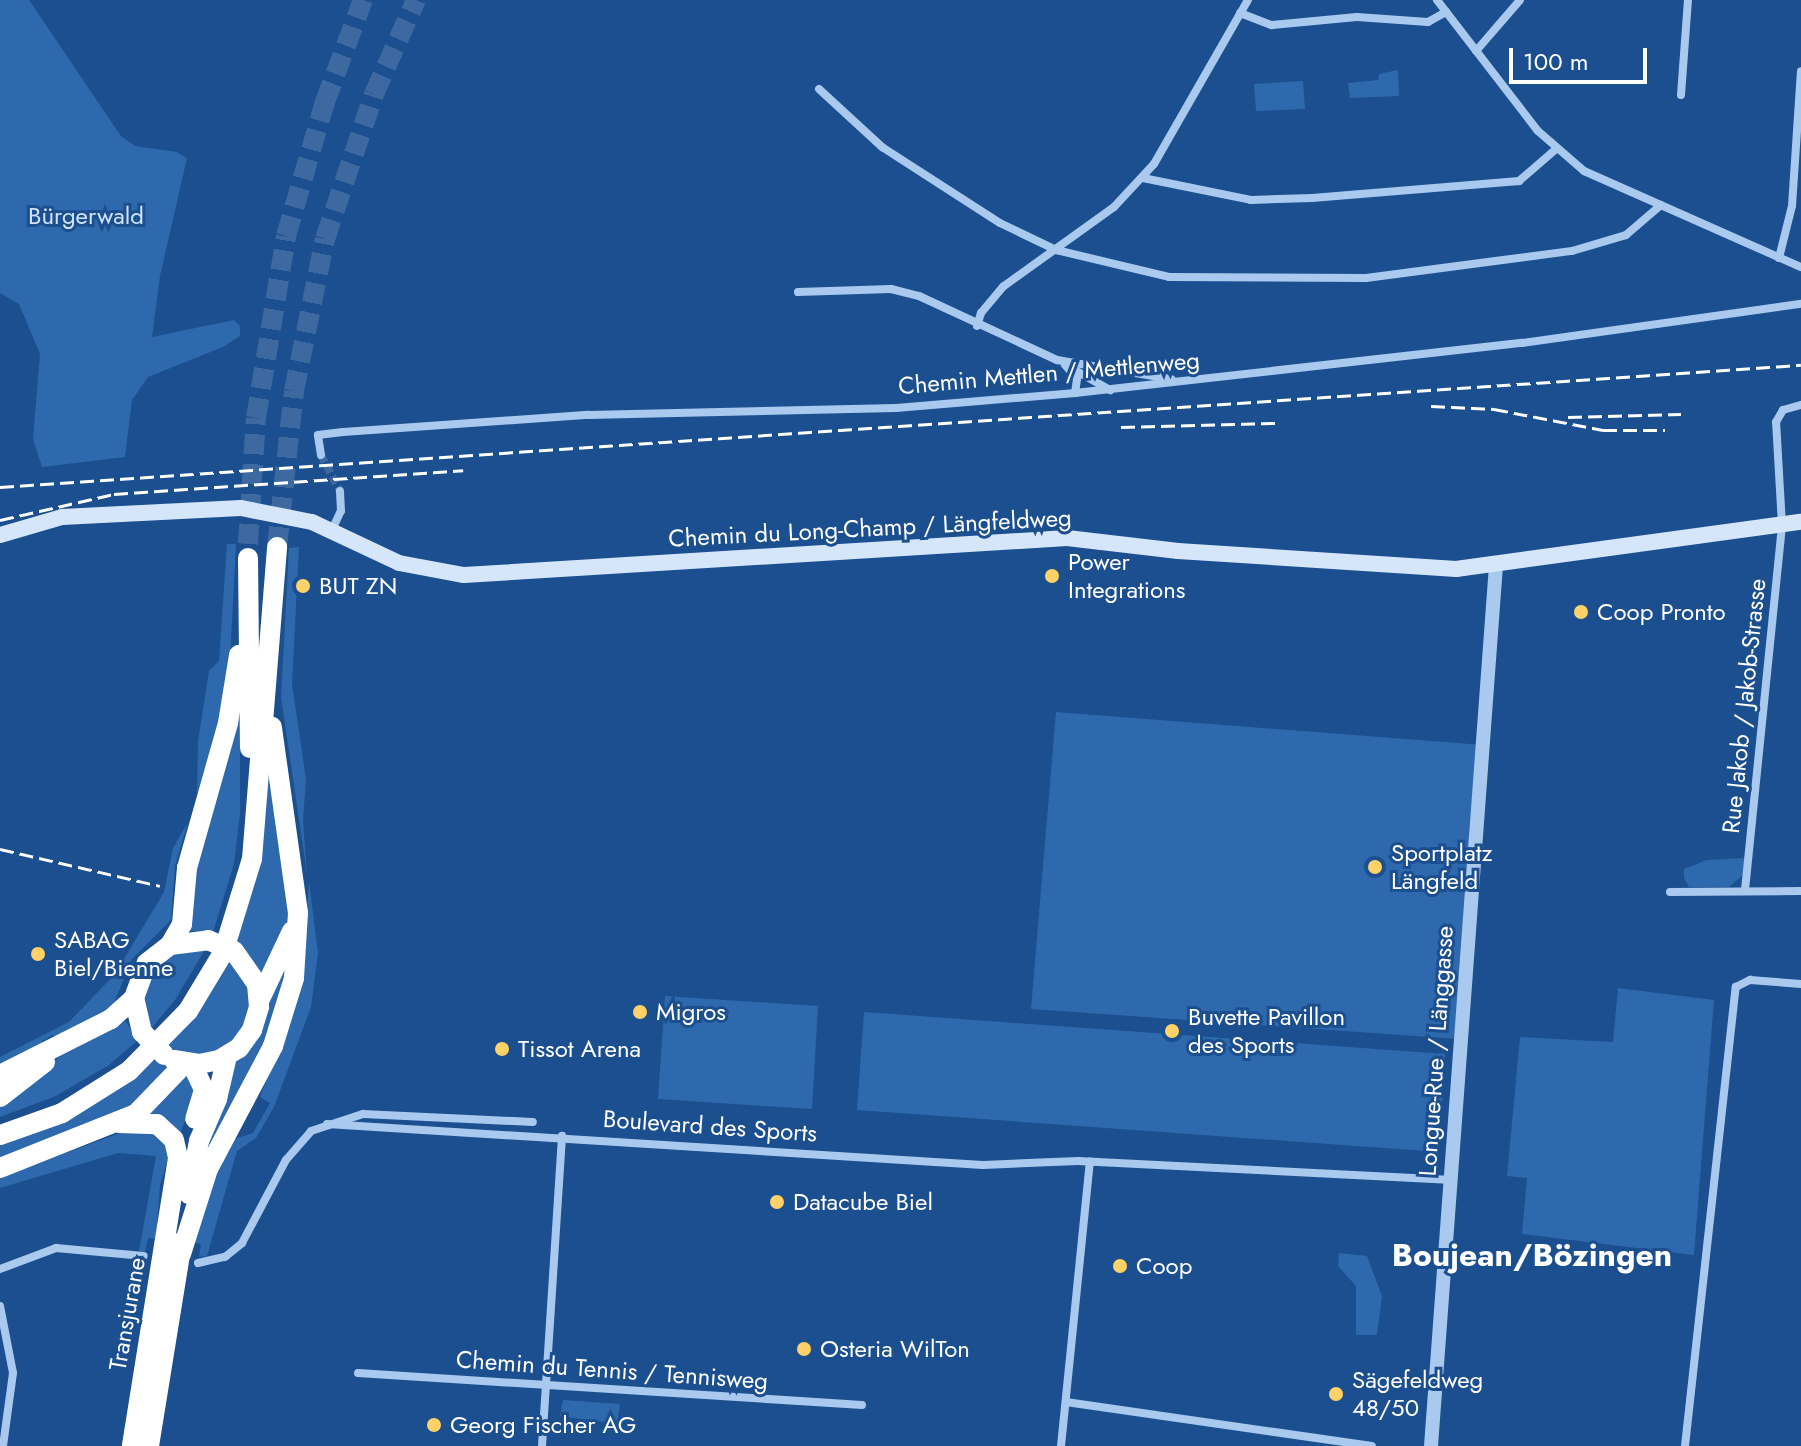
<!DOCTYPE html>
<html>
<head>
<meta charset="utf-8">
<style>
  body { margin:0 }
  #map { position:relative; width:1801px; height:1446px; overflow:hidden; background:#1b4f8f; font-family:Jost,sans-serif }
  div>[style] { position:absolute }
  [style*='--x'] { left:calc(var(--x)*1px); top:calc(var(--y)*1px); width:calc(var(--w)*1px); rotate:calc(var(--a)*1deg) }
  .green>* { inset:0; background:#2e69ad }
  .minor-tunnel>* { height:8px; margin-top:-4px; transform-origin:0; background:repeating-linear-gradient(90deg,#3d69a0 0 8px,transparent 0 12px) }
  .motorway-tunnel>* { height:20px; margin-top:-10px; transform-origin:0; background:repeating-linear-gradient(90deg,#3d69a0 0 20px,transparent 0 30px) }
  .minor>* { height:8px; margin:-4px; padding:0 4px; transform-origin:4px; border-radius:4px; background:#a9c9ee }
  .tertiary>* { height:14px; margin:-7px; padding:0 7px; transform-origin:7px; border-radius:7px; background:#a9c9ee }
  .secondary>* { height:16px; margin:-8px; padding:0 8px; transform-origin:8px; border-radius:8px; background:#d6e6fa }
  .motorway>* { height:20px; margin:-10px; padding:0 10px; transform-origin:10px; border-radius:10px; background:#fff }
  .rail>* { height:3px; margin-top:-1.5px; transform-origin:0; background:repeating-linear-gradient(90deg,#fff 0 14px,transparent 0 20px) }
  .motorway-bridge>* { height:20px; margin:-10px; padding:0 10px; transform-origin:10px; border-radius:10px; background:#fff }
  .dots>* { width:22px; height:22px; translate:-50% -50%; box-sizing:border-box; border:4px solid #1b4f8f; border-radius:50% }
  span { translate:-50% -50%; white-space:nowrap; text-align:center; line-height:1.15; -webkit-text-stroke:6px #1b4f8f; paint-order:stroke }
  .park-label { font-size:24px; color:#cfe3fa }
  .street-label { font-size:24px; color:#fff }
  .poi-label { font-size:24px; color:#fff }
  .left { translate:0 -50%; text-align:left }
  .district-label { font-size:32px; color:#fff; font-weight:700 }
  .scale { position:absolute; left:1509px; top:48px; width:138px; height:36px; box-sizing:border-box; border:4px solid #fff; border-top:0; padding-left:10px; font-size:24px; line-height:28px; white-space:nowrap; color:#fff; -webkit-text-stroke:6px #1b4f8f; paint-order:stroke }
</style>
</head>
<body>
<div id="map">
  <div class="green">
    <i style="clip-path:polygon(0 0,29px 0,121px 136px,135px 146px,177px 152px,187px 158px,160px 276px,152px 337px,234px 320px,240px 326px,240px 336px,223px 347px,148px 377px,132px 400px,125px 457px,42px 467px,33px 439px,40px 354px,19px 304px,0 293px)"></i>
    <i style="clip-path:polygon(1398px 70px,1399px 96px,1350px 98px,1348px 83px,1378px 80px,1379px 74px)"></i>
    <i style="clip-path:polygon(1303px 81px,1305px 109px,1256px 111px,1254px 84px)"></i>
    <i style="clip-path:polygon(227px 544px,236px 544px,230px 659px,215px 738px,189px 819px,197px 794px,198px 741px,209px 671px,219px 661px)"></i>
    <i style="clip-path:polygon(299px 547px,292px 684px,306px 779px,303px 821px,307px 874px,281px 697px,289px 548px)"></i>
    <i style="clip-path:polygon(240px 686px,240px 813px,234px 864px,213px 932px,190px 931px,193px 873px)"></i>
    <i style="clip-path:polygon(1056px 712px,1483px 745px,1458px 1039px,1031px 1009px)"></i>
    <i style="clip-path:polygon(269px 773px,287px 875px,288px 921px,261px 974px,236px 941px,255px 884px)"></i>
    <i style="clip-path:polygon(188px 822px,175px 866px,171px 920px,132px 959px,114px 1003px,102px 1014px,56px 1041px,53px 1035px,42px 1041px,44px 1047px,0 1069px,0 1057px,69px 1022px,115px 974px,164px 892px,173px 848px)"></i>
    <i style="clip-path:polygon(1745px 858px,1742px 876px,1729px 887px,1689px 887px,1684px 878px,1684px 869px,1707px 860px)"></i>
    <i style="clip-path:polygon(309px 882px,318px 953px,311px 1007px,274px 1107px,256px 1138px,237px 1151px,207px 1256px,199px 1257px,201px 1244px,193px 1242px,198px 1218px,231px 1140px,253px 1133px,270px 1103px,260px 1097px,301px 988px)"></i>
    <i style="clip-path:polygon(207px 946px,175px 1000px,149px 1031px,141px 1011px,143px 984px,166px 954px)"></i>
    <i style="clip-path:polygon(230px 956px,246px 973px,253px 1011px,228px 1049px,191px 1058px,165px 1048px)"></i>
    <i style="clip-path:polygon(291px 960px,284px 1003px,213px 1151px,204px 1148px,232px 1065px)"></i>
    <i style="clip-path:polygon(1618px 988px,1714px 1000px,1694px 1255px,1522px 1234px,1527px 1178px,1507px 1176px,1520px 1037px,1613px 1042px)"></i>
    <i style="clip-path:polygon(665px 996px,818px 1006px,812px 1109px,658px 1099px)"></i>
    <i style="clip-path:polygon(864px 1012px,1445px 1054px,1439px 1152px,857px 1110px)"></i>
    <i style="clip-path:polygon(126px 1021px,137px 1041px,109px 1065px,56px 1096px,0 1117px,0 1101px,61px 1056px)"></i>
    <i style="clip-path:polygon(153px 1060px,172px 1068px,153px 1096px,0 1161px,0 1142px)"></i>
    <i style="clip-path:polygon(185px 1073px,194px 1084px,194px 1099px,179px 1136px,146px 1116px)"></i>
    <i style="clip-path:polygon(146px 1128px,164px 1139px,169px 1156px,160px 1185px,156px 1239px,148px 1238px,145px 1252px,139px 1251px,156px 1156px,118px 1153px,0 1188px,0 1177px,123px 1132px)"></i>
    <i style="clip-path:polygon(1339px 1253px,1367px 1256px,1382px 1296px,1377px 1335px,1356px 1335px,1356px 1286px,1338px 1266px)"></i>
    <i style="clip-path:polygon(563px 1400px,620px 1404px,617px 1424px,560px 1416px)"></i>
  </div>
  <div class="minor-tunnel">
    <i style="--x:321;--y:455;--w:41;--a:62.2"></i>
  </div>
  <div class="motorway-tunnel">
    <i style="--x:248;--y:544;--w:126;--a:-86.4"></i>
    <i style="--x:256;--y:418;--w:184;--a:-80.6"></i>
    <i style="--x:286;--y:236;--w:140;--a:-73.8"></i>
    <i style="--x:325;--y:102;--w:109;--a:-69.6"></i>
    <i style="--x:277;--y:547;--w:157;--a:-83.8"></i>
    <i style="--x:294;--y:391;--w:155;--a:-78.5"></i>
    <i style="--x:325;--y:239;--w:153;--a:-71.3"></i>
    <i style="--x:374;--y:94;--w:103;--a:-65.9"></i>
  </div>
  <div class="minor">
    <i style="--x:1437;--y:0;--w:165;--a:52.4"></i>
    <i style="--x:1538;--y:131;--w:61;--a:41"></i>
    <i style="--x:1584;--y:171;--w:237;--a:23.9"></i>
    <i style="--x:1240;--y:13;--w:34;--a:21"></i>
    <i style="--x:1272;--y:25;--w:85;--a:-5.4"></i>
    <i style="--x:1357;--y:17;--w:71;--a:4"></i>
    <i style="--x:1428;--y:22;--w:21;--a:-29"></i>
    <i style="--x:1476;--y:51;--w:67;--a:-49.2"></i>
    <i style="--x:819;--y:89;--w:86;--a:42.6"></i>
    <i style="--x:882;--y:147;--w:140;--a:32.8"></i>
    <i style="--x:1000;--y:223;--w:62;--a:25.7"></i>
    <i style="--x:1056;--y:250;--w:116;--a:13.4"></i>
    <i style="--x:1169;--y:277;--w:197;--a:0.3"></i>
    <i style="--x:1366;--y:278;--w:208;--a:-7.5"></i>
    <i style="--x:1572;--y:251;--w:56;--a:-16.5"></i>
    <i style="--x:1626;--y:235;--w:46;--a:-40.6"></i>
    <i style="--x:1681;--y:95;--w:95;--a:-85.8"></i>
    <i style="--x:1143;--y:178;--w:110;--a:11.5"></i>
    <i style="--x:1251;--y:200;--w:61;--a:-1.9"></i>
    <i style="--x:1312;--y:198;--w:208;--a:-4.7"></i>
    <i style="--x:1519;--y:181;--w:49;--a:-40.9"></i>
    <i style="--x:1779;--y:258;--w:54;--a:-76"></i>
    <i style="--x:1792;--y:206;--w:135;--a:-86.2"></i>
    <i style="--x:798;--y:292;--w:93;--a:-1.8"></i>
    <i style="--x:891;--y:289;--w:29;--a:14"></i>
    <i style="--x:919;--y:296;--w:152;--a:24.9"></i>
    <i style="--x:1057;--y:360;--w:116;--a:9.5"></i>
    <i style="--x:977;--y:326;--w:14;--a:-73"></i>
    <i style="--x:981;--y:313;--w:35;--a:-50"></i>
    <i style="--x:1004;--y:286;--w:135;--a:-35.7"></i>
    <i style="--x:1114;--y:207;--w:59;--a:-47.1"></i>
    <i style="--x:1154;--y:164;--w:189;--a:-60.2"></i>
    <i style="--x:1065;--y:365;--w:18;--a:49"></i>
    <i style="--x:1077;--y:379;--w:14;--a:98"></i>
    <i style="--x:1073;--y:369;--w:43;--a:29.6"></i>
    <i style="--x:321;--y:455;--w:20;--a:-99"></i>
    <i style="--x:318;--y:435;--w:25;--a:-7"></i>
    <i style="--x:343;--y:432;--w:246;--a:-4"></i>
    <i style="--x:588;--y:415;--w:308;--a:-1.3"></i>
    <i style="--x:896;--y:408;--w:180;--a:-4.8"></i>
    <i style="--x:1075;--y:393;--w:450;--a:-6.4"></i>
    <i style="--x:1522;--y:343;--w:282;--a:-8"></i>
    <i style="--x:331;--y:532;--w:23;--a:-65"></i>
    <i style="--x:341;--y:511;--w:20;--a:-93"></i>
    <i style="--x:1745;--y:890;--w:367;--a:-84.2"></i>
    <i style="--x:1782;--y:525;--w:103;--a:-93.3"></i>
    <i style="--x:1776;--y:422;--w:14;--a:-60"></i>
    <i style="--x:1783;--y:410;--w:19;--a:-16"></i>
    <i style="--x:1670;--y:892;--w:131;--a:-0.4"></i>
    <i style="--x:327;--y:1124;--w:657;--a:3.58"></i>
    <i style="--x:983;--y:1165;--w:95;--a:-2.4"></i>
    <i style="--x:1078;--y:1161;--w:370;--a:2.9"></i>
    <i style="--x:198;--y:1263;--w:28;--a:-13"></i>
    <i style="--x:225;--y:1257;--w:22;--a:-39"></i>
    <i style="--x:242;--y:1243;--w:94;--a:-62.1"></i>
    <i style="--x:286;--y:1160;--w:38;--a:-49"></i>
    <i style="--x:311;--y:1131;--w:55;--a:-18.1"></i>
    <i style="--x:363;--y:1114;--w:170;--a:2.7"></i>
    <i style="--x:0;--y:1269;--w:60;--a:-20.6"></i>
    <i style="--x:56;--y:1248;--w:88;--a:5.2"></i>
    <i style="--x:0;--y:1306;--w:68;--a:79"></i>
    <i style="--x:13;--y:1373;--w:74;--a:97.8"></i>
    <i style="--x:358;--y:1373;--w:505;--a:3.63"></i>
    <i style="--x:1066;--y:1402;--w:309;--a:8.2"></i>
    <i style="--x:542;--y:1446;--w:311;--a:-86.3"></i>
    <i style="--x:1061;--y:1446;--w:286;--a:-84.2"></i>
    <i style="--x:1685;--y:1446;--w:462;--a:-83.7"></i>
    <i style="--x:1736;--y:987;--w:16;--a:-27"></i>
    <i style="--x:1750;--y:980;--w:51;--a:4.5"></i>
  </div>
  <div class="tertiary">
    <i style="--x:1431;--y:1446;--w:883;--a:-85.78"></i>
  </div>
  <div class="secondary">
    <i style="--x:0;--y:535;--w:65;--a:-16.2"></i>
    <i style="--x:62;--y:517;--w:179;--a:-2.9"></i>
    <i style="--x:241;--y:508;--w:72;--a:11.2"></i>
    <i style="--x:312;--y:522;--w:96;--a:25.2"></i>
    <i style="--x:399;--y:563;--w:66;--a:10.5"></i>
    <i style="--x:464;--y:575;--w:604;--a:-3.51"></i>
    <i style="--x:1067;--y:538;--w:112;--a:6.7"></i>
    <i style="--x:1178;--y:551;--w:279;--a:3.7"></i>
    <i style="--x:1456;--y:569;--w:348;--a:-7.8"></i>
  </div>
  <div class="motorway">
    <i style="--x:248;--y:558;--w:190;--a:89.4"></i>
    <i style="--x:170;--y:945;--w:24;--a:-60"></i>
    <i style="--x:182;--y:924;--w:56;--a:-84.9"></i>
    <i style="--x:187;--y:868;--w:151;--a:-74.2"></i>
    <i style="--x:228;--y:723;--w:69;--a:-80.8"></i>
    <i style="--x:260;--y:999;--w:75;--a:-64.8"></i>
    <i style="--x:142;--y:1032;--w:35;--a:-103"></i>
    <i style="--x:134;--y:998;--w:37;--a:-70"></i>
    <i style="--x:147;--y:963;--w:29;--a:-38"></i>
    <i style="--x:170;--y:945;--w:38;--a:-7"></i>
    <i style="--x:174;--y:1060;--w:25;--a:9"></i>
    <i style="--x:199;--y:1064;--w:20;--a:-11"></i>
    <i style="--x:219;--y:1060;--w:23;--a:-31"></i>
    <i style="--x:239;--y:1048;--w:22;--a:-54"></i>
    <i style="--x:252;--y:1030;--w:24;--a:-73"></i>
    <i style="--x:259;--y:1007;--w:23;--a:-95"></i>
    <i style="--x:257;--y:984;--w:40;--a:-124.9"></i>
    <i style="--x:192;--y:1064;--w:29;--a:65"></i>
    <i style="--x:204;--y:1090;--w:30;--a:107"></i>
    <i style="--x:0;--y:1075;--w:124;--a:-26.8"></i>
    <i style="--x:111;--y:1019;--w:31;--a:-42"></i>
    <i style="--x:0;--y:1097;--w:57;--a:-37.9"></i>
    <i style="--x:119;--y:1123;--w:38;--a:2"></i>
    <i style="--x:157;--y:1124;--w:23;--a:43"></i>
    <i style="--x:174;--y:1140;--w:18;--a:77"></i>
    <i style="--x:178;--y:1158;--w:292;--a:99.1"></i>
    <i style="--x:0;--y:1135;--w:66;--a:-19.5"></i>
    <i style="--x:62;--y:1113;--w:79;--a:-32.1"></i>
    <i style="--x:129;--y:1071;--w:84;--a:-45.5"></i>
    <i style="--x:188;--y:1011;--w:68;--a:-58.9"></i>
    <i style="--x:223;--y:953;--w:98;--a:-72.9"></i>
    <i style="--x:252;--y:859;--w:313;--a:-85.4"></i>
    <i style="--x:0;--y:1168;--w:146;--a:-21.7"></i>
    <i style="--x:136;--y:1114;--w:71;--a:-46.1"></i>
    <i style="--x:189;--y:1194;--w:54;--a:-79.3"></i>
    <i style="--x:199;--y:1141;--w:46;--a:-66.8"></i>
    <i style="--x:217;--y:1099;--w:44;--a:-76.9"></i>
    <i style="--x:181;--y:1254;--w:89;--a:-72.4"></i>
    <i style="--x:208;--y:1169;--w:139;--a:-62.1"></i>
    <i style="--x:273;--y:1046;--w:71;--a:-72.8"></i>
    <i style="--x:294;--y:978;--w:65;--a:-86.5"></i>
    <i style="--x:298;--y:913;--w:188;--a:-98"></i>
    <i style="--x:149;--y:1446;--w:207;--a:-80.8"></i>
  </div>
  <div class="rail">
    <i style="--x:1431;--y:406;--w:63;--a:2.7"></i>
    <i style="--x:1494;--y:409;--w:111;--a:10.9"></i>
    <i style="--x:1603;--y:430;--w:62;--a:0"></i>
    <i style="--x:1568;--y:417;--w:113;--a:-1.5"></i>
    <i style="--x:1121;--y:427;--w:157;--a:-1.5"></i>
    <i style="--x:0;--y:487;--w:1805;--a:-3.88"></i>
    <i style="--x:0;--y:520;--w:117;--a:-12.8"></i>
    <i style="--x:114;--y:494;--w:350;--a:-3.9"></i>
    <i style="--x:0;--y:849;--w:164;--a:13"></i>
  </div>
  <div class="motorway-bridge">
    <i style="--x:208;--y:940;--w:28;--a:23"></i>
    <i style="--x:142;--y:1032;--w:32;--a:46"></i>
  </div>
  <div class="dots">
    <i style="left:1052px;top:576px;background:#ffd166"></i>
    <i style="left:303px;top:586px;background:#ffd166"></i>
    <i style="left:1581px;top:612px;background:#ffd166"></i>
    <i style="left:1375px;top:867px;background:#ffd166"></i>
    <i style="left:38px;top:954px;background:#ffd166"></i>
    <i style="left:640px;top:1012px;background:#ffd166"></i>
    <i style="left:1172px;top:1031px;background:#ffd166"></i>
    <i style="left:502px;top:1049px;background:#ffd166"></i>
    <i style="left:777px;top:1202px;background:#ffd166"></i>
    <i style="left:1120px;top:1266px;background:#ffd166"></i>
    <i style="left:804px;top:1349px;background:#ffd166"></i>
    <i style="left:1336px;top:1394px;background:#ffd166"></i>
    <i style="left:434px;top:1425px;background:#ffd166"></i>
  </div>
  <div class="park-label">
    <span style="left:86px;top:216px">Bürgerwald</span>
  </div>
  <div class="street-label">
    <span style="left:1049px;top:373px;rotate:-5deg">Chemin Mettlen / Mettlenweg</span>
    <span style="left:870px;top:528px;rotate:-3deg">Chemin du Long-Champ / Längfeldweg</span>
    <span style="left:1744px;top:706px;rotate:-84deg">Rue Jakob / Jakob-Strasse</span>
    <span style="left:1436px;top:1051px;rotate:-86deg">Longue-Rue / Länggasse</span>
    <span style="left:710px;top:1126px;rotate:4deg">Boulevard des Sports</span>
    <span style="left:127px;top:1314px;rotate:-80deg">Transjurane</span>
    <span style="left:612px;top:1370px;rotate:4deg">Chemin du Tennis / Tennisweg</span>
  </div>
  <div class="poi-label">
    <span class="left" style="left:1068px;top:576px">Power<br>Integrations</span>
    <span class="left" style="left:319px;top:586px">BUT ZN</span>
    <span class="left" style="left:1597px;top:612px">Coop Pronto</span>
    <span class="left" style="left:1391px;top:867px">Sportplatz<br>Längfeld</span>
    <span class="left" style="left:54px;top:954px">SABAG<br>Biel/Bienne</span>
    <span class="left" style="left:656px;top:1012px">Migros</span>
    <span class="left" style="left:1188px;top:1031px">Buvette Pavillon<br>des Sports</span>
    <span class="left" style="left:518px;top:1049px">Tissot Arena</span>
    <span class="left" style="left:793px;top:1202px">Datacube Biel</span>
    <span class="left" style="left:1136px;top:1266px">Coop</span>
    <span class="left" style="left:820px;top:1349px">Osteria WilTon</span>
    <span class="left" style="left:1352px;top:1394px">Sägefeldweg<br>48/50</span>
    <span class="left" style="left:450px;top:1425px">Georg Fischer AG</span>
  </div>
  <div class="district-label">
    <span style="left:1532px;top:1255px">Boujean/Bözingen</span>
  </div>
  <div class="scale">100 m</div>
</div>
</body>
</html>
